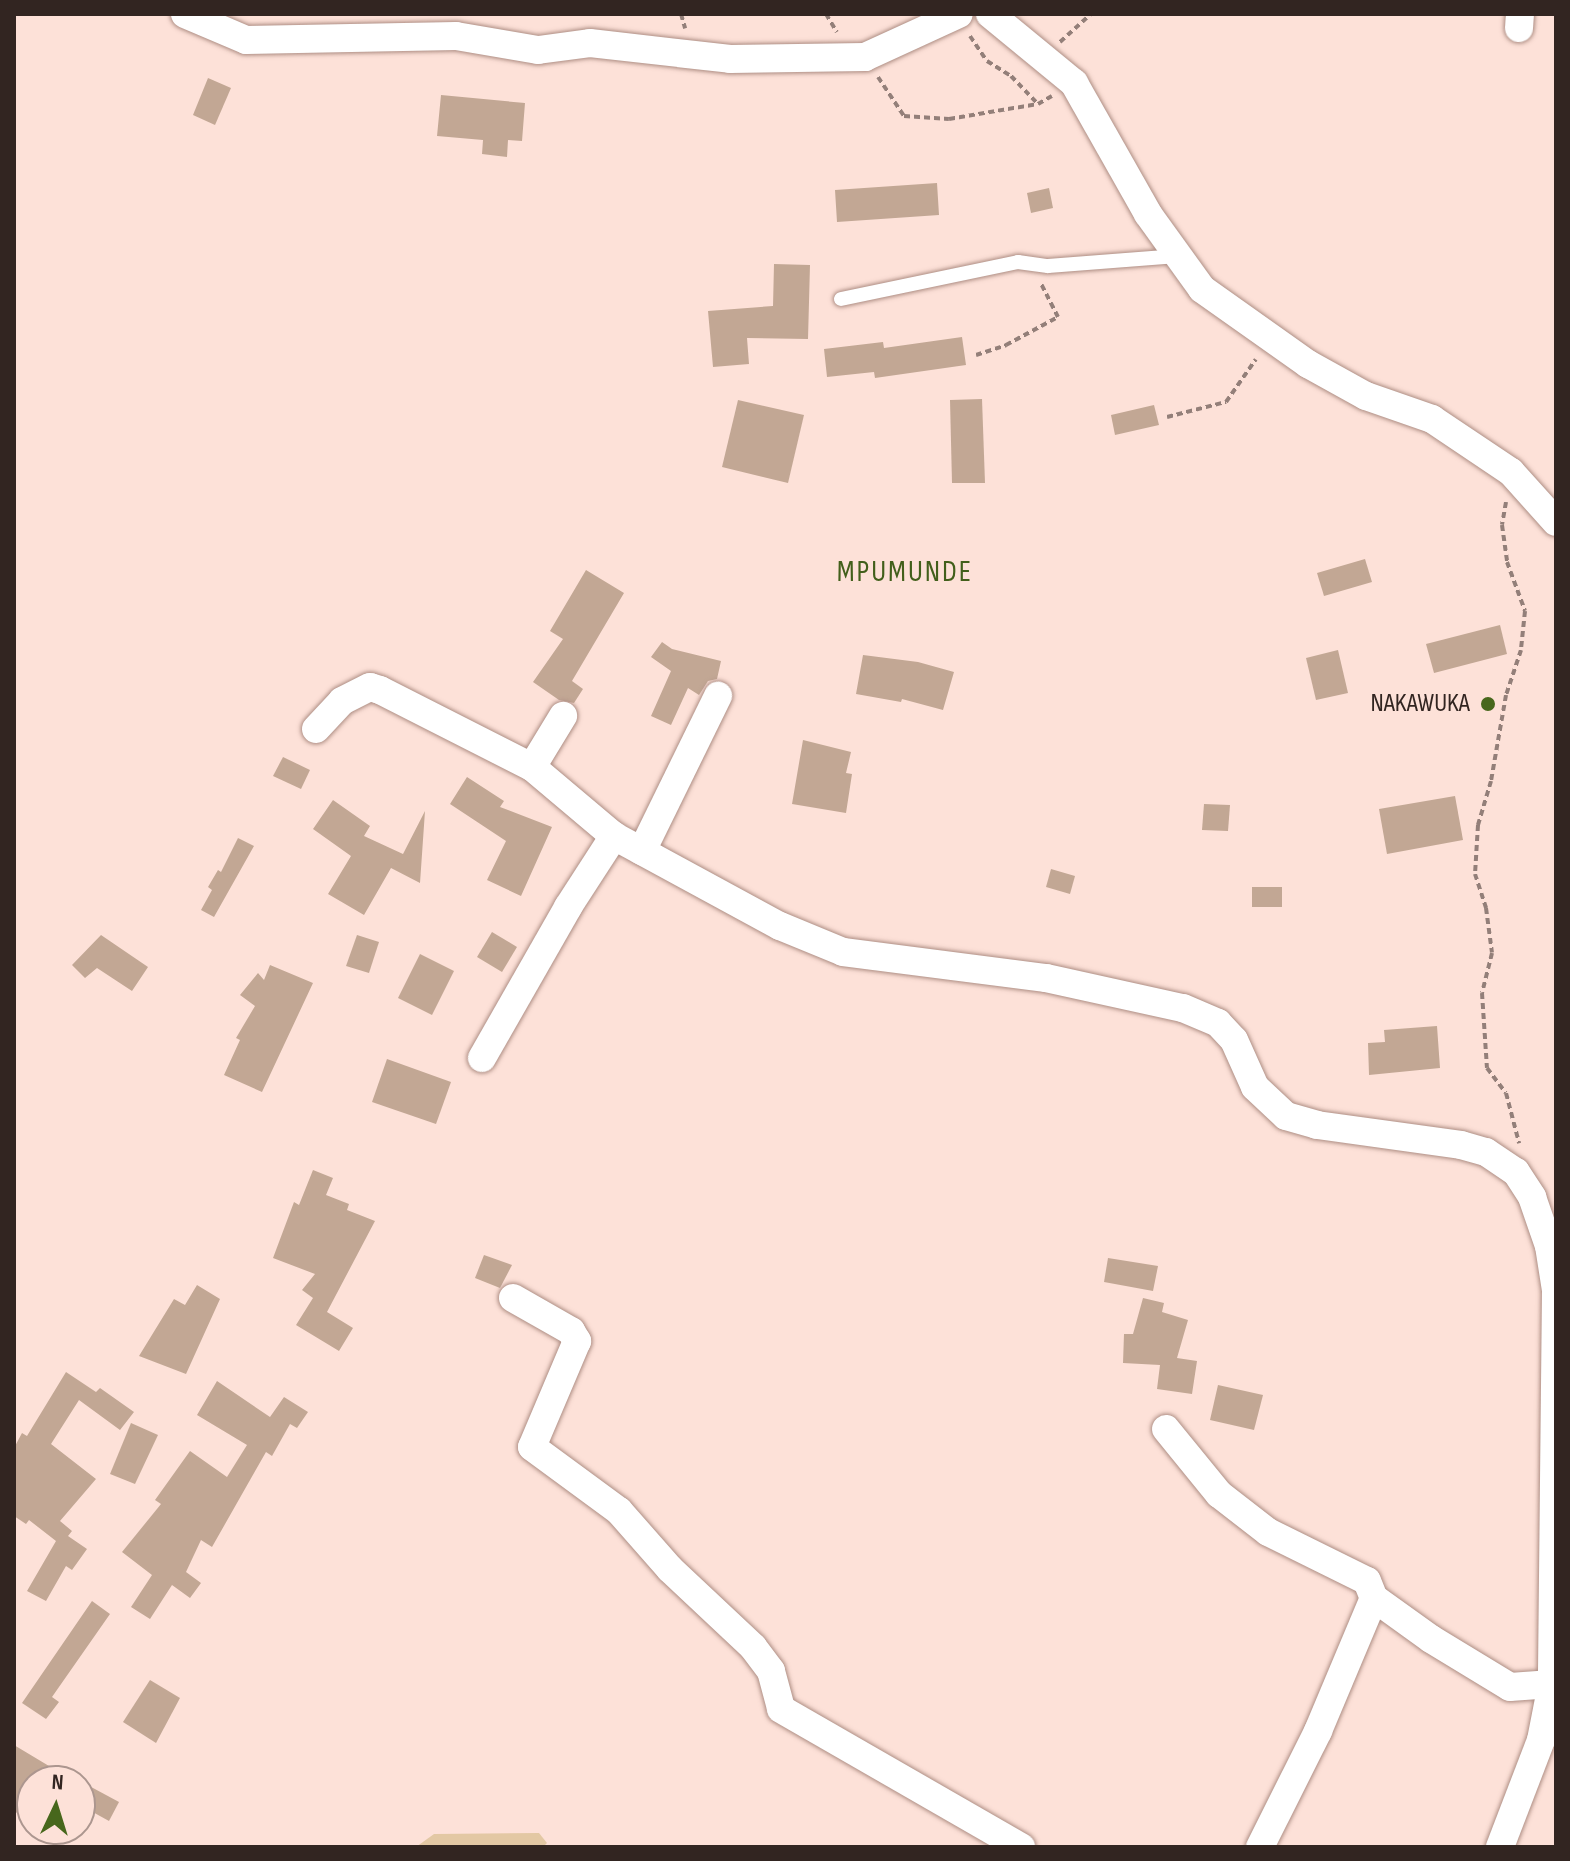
<!DOCTYPE html>
<html>
<head>
<meta charset="utf-8">
<style>
  body { margin:0 }
  #map { position:relative; width:1570px; height:1861px; overflow:hidden; background:#fde1d8; font-family:"Sofia Sans Condensed",sans-serif }
  div>[style] { position:absolute }
  [style*='--x'] { left:calc(var(--x)*1px); top:calc(var(--y)*1px); width:calc(var(--w)*1px); rotate:calc(var(--a)*1deg) }
  .green>* { inset:0; background:#e3c8a4 }
  .building>* { inset:0; background:#c2a794 }
  .path>* { height:4px; margin-top:-2px; transform-origin:0; background:repeating-linear-gradient(90deg,#937f79 0 6px,transparent 0 10px) }
  .roads { filter:drop-shadow(0 0 2px #ae8e84) drop-shadow(0 0 2px #ae8e84) }
  .service>* { height:14px; margin:-7px; padding:0 7px; transform-origin:7px; border-radius:7px; background:#fff }
  .minor>* { height:28px; margin:-14px; padding:0 14px; transform-origin:14px; border-radius:14px; background:#fff }
  .dots>* { width:22px; height:22px; translate:-50% -50%; box-sizing:border-box; border:4px solid #fde1d8; border-radius:50% }
  span { translate:-50% -50%; white-space:nowrap; text-align:center; line-height:1.15; -webkit-text-stroke:6px #fde1d8; paint-order:stroke }
  .poi-label { font-size:26px; color:#322521 }
  .right { translate:-100% -50%; text-align:right }
  .quarter-label { font-size:30px; color:#425f1b; letter-spacing:2px }
  .frame { position:absolute; inset:0; border:16px solid #322521; pointer-events:none }
  .north { position:absolute; left:16px; top:1765px; width:80px; height:80px; box-sizing:border-box; background:#fde1d8; border:2px solid #ac968f; border-radius:50%; rotate:4deg; font-size:22px; font-weight:700; line-height:32px; text-align:center; color:#322521 }
  .north::after { content:''; display:block; margin:auto; width:28px; height:36px; background:#47671c; clip-path:polygon(50% 0,100% 100%,50% 72%,0 100%) }
</style>
</head>
<body>
<div id="map">
  <div class="green">
    <i style="clip-path:polygon(539px 1833px,547px 1843px,543px 1847px,416px 1847px,434px 1834px)"></i>
  </div>
  <div class="building">
    <i style="clip-path:polygon(208px 78px,231px 88px,215px 125px,193px 115px)"></i>
    <i style="clip-path:polygon(441px 95px,525px 103px,522px 141px,508px 140px,507px 157px,482px 154px,483px 140px,437px 136px)"></i>
    <i style="clip-path:polygon(937px 183px,939px 215px,837px 222px,835px 190px)"></i>
    <i style="clip-path:polygon(1049px 188px,1053px 208px,1031px 213px,1027px 193px)"></i>
    <i style="clip-path:polygon(774px 264px,810px 265px,808px 339px,747px 338px,749px 364px,713px 367px,708px 311px,773px 306px)"></i>
    <i style="clip-path:polygon(962px 337px,966px 365px,875px 378px,874px 372px,827px 377px,824px 349px,883px 342px,884px 348px)"></i>
    <i style="clip-path:polygon(982px 399px,985px 483px,952px 483px,950px 400px)"></i>
    <i style="clip-path:polygon(738px 400px,804px 415px,788px 483px,722px 467px)"></i>
    <i style="clip-path:polygon(1154px 405px,1159px 425px,1115px 435px,1111px 415px)"></i>
    <i style="clip-path:polygon(1365px 559px,1372px 582px,1324px 596px,1317px 573px)"></i>
    <i style="clip-path:polygon(586px 570px,624px 593px,572px 681px,583px 689px,574px 703px,559px 700px,533px 682px,563px 639px,550px 631px)"></i>
    <i style="clip-path:polygon(1500px 625px,1507px 654px,1434px 673px,1426px 644px)"></i>
    <i style="clip-path:polygon(662px 642px,672px 649px,721px 661px,717px 679px,708px 681px,699px 695px,688px 688px,671px 725px,651px 716px,671px 671px,651px 657px)"></i>
    <i style="clip-path:polygon(1338px 650px,1348px 693px,1316px 700px,1306px 658px)"></i>
    <i style="clip-path:polygon(863px 655px,918px 662px,954px 672px,943px 710px,902px 699px,901px 702px,856px 694px)"></i>
    <i style="clip-path:polygon(803px 740px,851px 752px,846px 773px,852px 774px,846px 813px,792px 804px)"></i>
    <i style="clip-path:polygon(283px 757px,310px 770px,301px 789px,273px 776px)"></i>
    <i style="clip-path:polygon(467px 777px,504px 801px,500px 807px,552px 827px,521px 896px,487px 880px,506px 841px,450px 804px)"></i>
    <i style="clip-path:polygon(1455px 796px,1463px 840px,1387px 854px,1379px 809px)"></i>
    <i style="clip-path:polygon(333px 800px,370px 826px,364px 836px,403px 854px,425px 811px,420px 883px,391px 868px,364px 915px,328px 894px,351px 856px,313px 829px)"></i>
    <i style="clip-path:polygon(1204px 804px,1230px 805px,1228px 831px,1202px 830px)"></i>
    <i style="clip-path:polygon(238px 838px,254px 846px,214px 917px,201px 910px,212px 890px,208px 887px,218px 870px,221px 872px)"></i>
    <i style="clip-path:polygon(1051px 869px,1075px 876px,1070px 894px,1046px 887px)"></i>
    <i style="clip-path:polygon(1252px 887px,1282px 887px,1282px 907px,1252px 907px)"></i>
    <i style="clip-path:polygon(492px 932px,517px 947px,502px 972px,477px 957px)"></i>
    <i style="clip-path:polygon(101px 935px,148px 967px,132px 991px,97px 968px,85px 978px,72px 965px)"></i>
    <i style="clip-path:polygon(357px 935px,379px 942px,369px 973px,346px 966px)"></i>
    <i style="clip-path:polygon(420px 954px,454px 971px,432px 1015px,398px 998px)"></i>
    <i style="clip-path:polygon(270px 965px,313px 983px,262px 1092px,224px 1075px,240px 1040px,236px 1038px,255px 1006px,240px 995px,258px 973px,264px 980px)"></i>
    <i style="clip-path:polygon(1437px 1026px,1440px 1068px,1369px 1075px,1368px 1043px,1385px 1042px,1384px 1030px)"></i>
    <i style="clip-path:polygon(387px 1059px,451px 1082px,436px 1124px,372px 1102px)"></i>
    <i style="clip-path:polygon(313px 1170px,333px 1178px,326px 1195px,349px 1204px,347px 1210px,375px 1221px,327px 1312px,353px 1328px,339px 1351px,296px 1325px,313px 1298px,302px 1290px,315px 1274px,273px 1258px,294px 1202px,299px 1205px)"></i>
    <i style="clip-path:polygon(484px 1255px,512px 1265px,500px 1288px,475px 1278px)"></i>
    <i style="clip-path:polygon(1108px 1258px,1158px 1266px,1153px 1291px,1104px 1282px)"></i>
    <i style="clip-path:polygon(197px 1285px,220px 1299px,186px 1374px,139px 1356px,174px 1299px,185px 1305px)"></i>
    <i style="clip-path:polygon(1143px 1298px,1164px 1303px,1162px 1312px,1188px 1320px,1177px 1358px,1197px 1361px,1192px 1394px,1157px 1389px,1160px 1365px,1123px 1363px,1124px 1334px,1133px 1334px)"></i>
    <i style="clip-path:polygon(66px 1372px,96px 1392px,100px 1388px,134px 1412px,120px 1430px,79px 1400px,51px 1444px,96px 1479px,60px 1521px,72px 1531px,68px 1536px,87px 1549px,72px 1570px,66px 1566px,46px 1601px,27px 1591px,56px 1541px,29px 1520px,26px 1524px,14px 1516px,14px 1448px,22px 1433px,27px 1436px)"></i>
    <i style="clip-path:polygon(217px 1381px,270px 1417px,284px 1397px,308px 1412px,297px 1428px,290px 1424px,272px 1456px,266px 1452px,212px 1547px,201px 1540px,186px 1572px,201px 1583px,190px 1598px,172px 1585px,150px 1619px,131px 1607px,152px 1575px,122px 1552px,161px 1504px,155px 1500px,190px 1451px,227px 1477px,247px 1445px,197px 1415px)"></i>
    <i style="clip-path:polygon(1218px 1385px,1263px 1395px,1254px 1430px,1210px 1420px)"></i>
    <i style="clip-path:polygon(131px 1423px,158px 1435px,135px 1484px,110px 1474px)"></i>
    <i style="clip-path:polygon(92px 1601px,110px 1614px,52px 1697px,59px 1702px,46px 1719px,22px 1703px)"></i>
    <i style="clip-path:polygon(150px 1680px,180px 1698px,156px 1743px,123px 1722px)"></i>
    <i style="clip-path:polygon(14px 1745px,74px 1781px,32px 1781px,32px 1822px,14px 1811px)"></i>
    <i style="clip-path:polygon(80px 1781px,119px 1802px,109px 1821px,80px 1805px)"></i>
  </div>
  <div class="path">
    <i style="--x:681;--y:14;--w:15;--a:74"></i>
    <i style="--x:826;--y:14;--w:21;--a:59"></i>
    <i style="--x:970;--y:36;--w:30;--a:56"></i>
    <i style="--x:987;--y:61;--w:28;--a:32"></i>
    <i style="--x:1011;--y:76;--w:39;--a:46"></i>
    <i style="--x:1060;--y:42;--w:42;--a:-42.1"></i>
    <i style="--x:878;--y:77;--w:47;--a:56.3"></i>
    <i style="--x:904;--y:116;--w:45;--a:3.8"></i>
    <i style="--x:949;--y:119;--w:90;--a:-9.6"></i>
    <i style="--x:1038;--y:104;--w:16;--a:-30"></i>
    <i style="--x:976;--y:355;--w:32;--a:-18"></i>
    <i style="--x:1006;--y:345;--w:59;--a:-28.3"></i>
    <i style="--x:1058;--y:317;--w:38;--a:-117"></i>
    <i style="--x:1167;--y:417;--w:61;--a:-14.3"></i>
    <i style="--x:1226;--y:402;--w:52;--a:-55.1"></i>
    <i style="--x:1506;--y:502;--w:23;--a:100"></i>
    <i style="--x:1502;--y:525;--w:37;--a:82"></i>
    <i style="--x:1507;--y:562;--w:52;--a:69.8"></i>
    <i style="--x:1525;--y:611;--w:39;--a:96"></i>
    <i style="--x:1521;--y:650;--w:47;--a:108.4"></i>
    <i style="--x:1506;--y:695;--w:87;--a:99.9"></i>
    <i style="--x:1491;--y:781;--w:46;--a:106.5"></i>
    <i style="--x:1478;--y:825;--w:49;--a:93.5"></i>
    <i style="--x:1475;--y:874;--w:36;--a:72"></i>
    <i style="--x:1486;--y:908;--w:45;--a:82.4"></i>
    <i style="--x:1492;--y:953;--w:41;--a:104"></i>
    <i style="--x:1482;--y:993;--w:75;--a:86.2"></i>
    <i style="--x:1487;--y:1068;--w:31;--a:53"></i>
    <i style="--x:1506;--y:1093;--w:52;--a:75.4"></i>
  </div>
  <div class="roads">
    <div class="service">
      <i style="--x:841;--y:299;--w:181;--a:-11.8"></i>
      <i style="--x:1018;--y:262;--w:30;--a:8"></i>
      <i style="--x:1048;--y:266;--w:130;--a:-4.4"></i>
    </div>
    <div class="minor">
      <i style="--x:185;--y:14;--w:66;--a:23.1"></i>
      <i style="--x:246;--y:40;--w:210;--a:-1.1"></i>
      <i style="--x:456;--y:36;--w:83;--a:9.7"></i>
      <i style="--x:538;--y:50;--w:52;--a:-7.7"></i>
      <i style="--x:590;--y:43;--w:141;--a:6.5"></i>
      <i style="--x:730;--y:59;--w:135;--a:-0.8"></i>
      <i style="--x:865;--y:57;--w:103;--a:-24.6"></i>
      <i style="--x:990;--y:14;--w:109;--a:39.4"></i>
      <i style="--x:1074;--y:83;--w:150;--a:60.5"></i>
      <i style="--x:1148;--y:214;--w:92;--a:54.2"></i>
      <i style="--x:1202;--y:289;--w:130;--a:35.3"></i>
      <i style="--x:1308;--y:364;--w:66;--a:28.9"></i>
      <i style="--x:1366;--y:396;--w:70;--a:19.2"></i>
      <i style="--x:1432;--y:419;--w:95;--a:33.9"></i>
      <i style="--x:1511;--y:472;--w:67;--a:48"></i>
      <i style="--x:1519;--y:28;--w:14;--a:-86"></i>
      <i style="--x:316;--y:729;--w:38;--a:-47"></i>
      <i style="--x:342;--y:701;--w:31;--a:-27"></i>
      <i style="--x:370;--y:687;--w:10;--a:17"></i>
      <i style="--x:380;--y:690;--w:170;--a:26.9"></i>
      <i style="--x:532;--y:767;--w:107;--a:40.1"></i>
      <i style="--x:614;--y:836;--w:189;--a:28.5"></i>
      <i style="--x:780;--y:926;--w:68;--a:22.4"></i>
      <i style="--x:843;--y:952;--w:205;--a:7.3"></i>
      <i style="--x:1046;--y:978;--w:140;--a:12.4"></i>
      <i style="--x:1183;--y:1008;--w:38;--a:23"></i>
      <i style="--x:1218;--y:1023;--w:23;--a:47"></i>
      <i style="--x:1234;--y:1040;--w:51;--a:65.9"></i>
      <i style="--x:1255;--y:1087;--w:42;--a:43.1"></i>
      <i style="--x:1286;--y:1116;--w:32;--a:16"></i>
      <i style="--x:1317;--y:1125;--w:145;--a:7.9"></i>
      <i style="--x:1461;--y:1145;--w:26;--a:16"></i>
      <i style="--x:1486;--y:1152;--w:36;--a:34"></i>
      <i style="--x:1516;--y:1172;--w:30;--a:57"></i>
      <i style="--x:1532;--y:1197;--w:52;--a:70.9"></i>
      <i style="--x:1549;--y:1246;--w:45;--a:81"></i>
      <i style="--x:1556;--y:1290;--w:394;--a:90.6"></i>
      <i style="--x:1552;--y:1684;--w:57;--a:101.1"></i>
      <i style="--x:1541;--y:1740;--w:115;--a:111"></i>
      <i style="--x:532;--y:767;--w:60;--a:-58.7"></i>
      <i style="--x:642;--y:851;--w:173;--a:-63.9"></i>
      <i style="--x:482;--y:1058;--w:174;--a:-60.3"></i>
      <i style="--x:568;--y:907;--w:85;--a:-57.1"></i>
      <i style="--x:513;--y:1298;--w:67;--a:29.6"></i>
      <i style="--x:571;--y:1331;--w:12;--a:59"></i>
      <i style="--x:577;--y:1341;--w:115;--a:113"></i>
      <i style="--x:532;--y:1447;--w:108;--a:36.3"></i>
      <i style="--x:619;--y:1511;--w:77;--a:48.7"></i>
      <i style="--x:670;--y:1569;--w:114;--a:43.2"></i>
      <i style="--x:753;--y:1647;--w:30;--a:53"></i>
      <i style="--x:771;--y:1671;--w:39;--a:75"></i>
      <i style="--x:781;--y:1709;--w:277;--a:29.9"></i>
      <i style="--x:1166;--y:1429;--w:84;--a:50.8"></i>
      <i style="--x:1219;--y:1494;--w:62;--a:37.8"></i>
      <i style="--x:1268;--y:1532;--w:110;--a:26.3"></i>
      <i style="--x:1367;--y:1581;--w:18;--a:68"></i>
      <i style="--x:1374;--y:1598;--w:70;--a:35.7"></i>
      <i style="--x:1431;--y:1639;--w:92;--a:31.3"></i>
      <i style="--x:1510;--y:1687;--w:42;--a:-4.1"></i>
      <i style="--x:1552;--y:1684;--w:6;--a:51"></i>
      <i style="--x:1260;--y:1847;--w:130;--a:-63.4"></i>
      <i style="--x:1318;--y:1731;--w:144;--a:-67.2"></i>
    </div>
  </div>
  <div class="dots">
    <i style="left:1488px;top:704px;background:#47671c"></i>
  </div>
  <div class="poi-label">
    <span class="right" style="left:1470px;top:704px">NAKAWUKA</span>
  </div>
  <div class="quarter-label">
    <span style="left:905px;top:572px">MPUMUNDE</span>
  </div>
  <div class="frame"></div>
  <div class="north">N</div>
</div>
</body>
</html>
